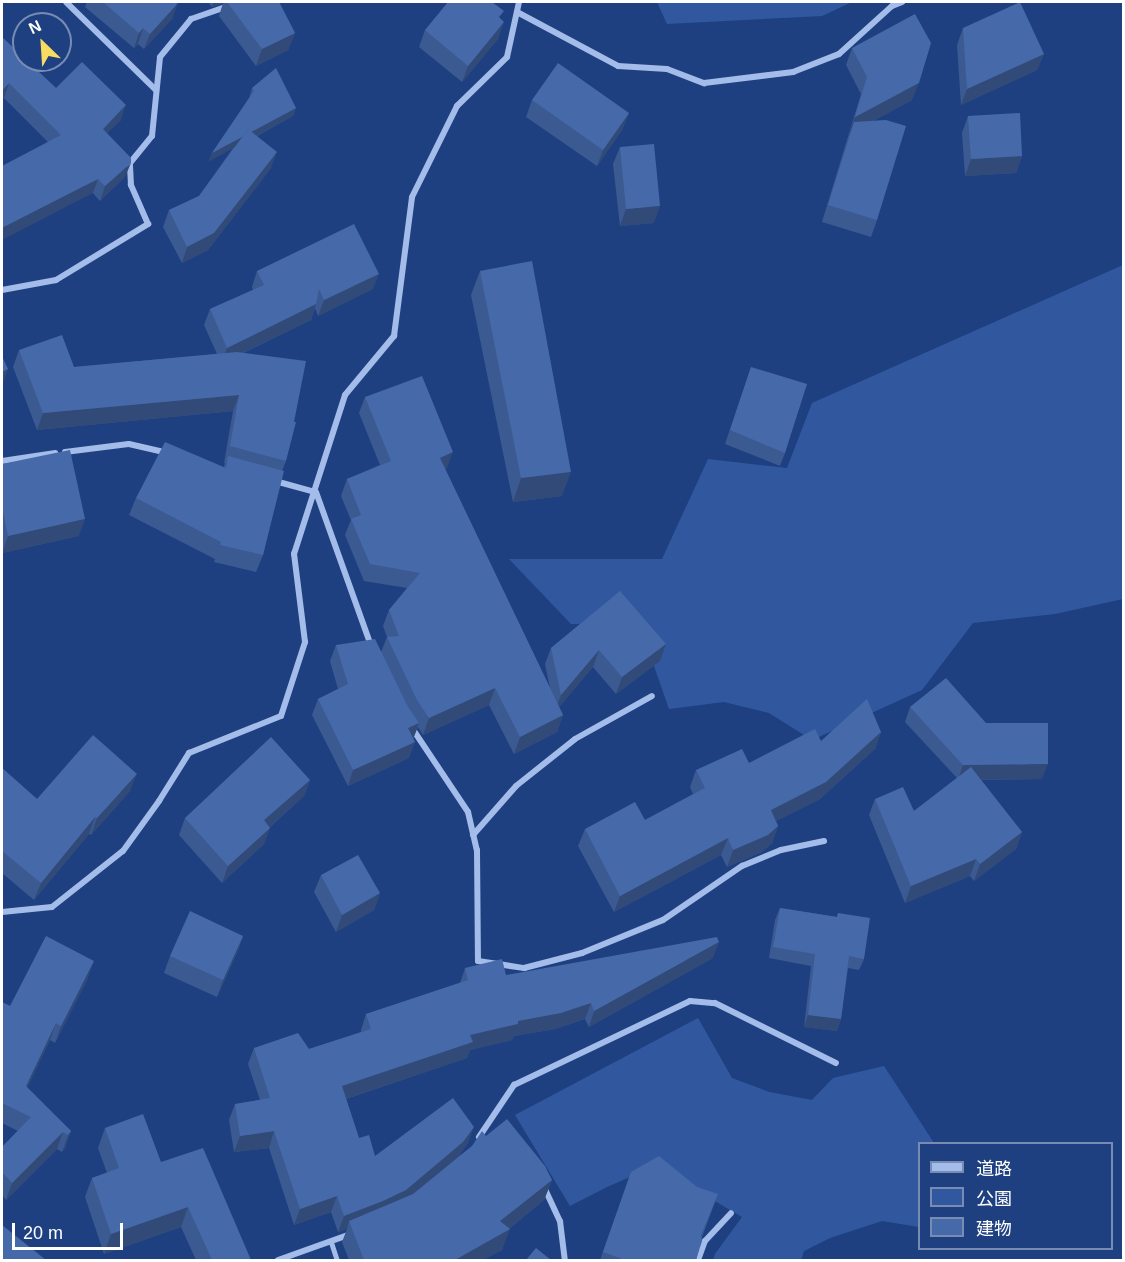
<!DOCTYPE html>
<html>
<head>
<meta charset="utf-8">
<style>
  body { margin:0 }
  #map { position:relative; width:1125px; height:1262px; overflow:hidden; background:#1e4081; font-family:Helvetica,"Noto Sans JP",sans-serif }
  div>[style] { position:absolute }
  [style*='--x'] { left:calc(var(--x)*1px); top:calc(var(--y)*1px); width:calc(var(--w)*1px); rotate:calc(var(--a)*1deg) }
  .green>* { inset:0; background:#31589f }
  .lane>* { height:4.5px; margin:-2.25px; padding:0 2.25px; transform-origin:2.25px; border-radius:2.25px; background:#a3bce9 }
  .street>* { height:6px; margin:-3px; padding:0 3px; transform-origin:3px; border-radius:3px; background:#a3bce9 }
  .wall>* { inset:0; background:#3c5a92 }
  .shaded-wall>* { inset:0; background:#314a77 }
  .building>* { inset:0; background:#4669aa }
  span { translate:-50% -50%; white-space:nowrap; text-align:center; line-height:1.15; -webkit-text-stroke:4.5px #1e4081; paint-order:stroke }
  .frame { position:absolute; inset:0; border:3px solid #fff; pointer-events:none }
  .legend { position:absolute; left:918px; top:1142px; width:195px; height:108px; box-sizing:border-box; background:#1e4081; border:2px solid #788cb3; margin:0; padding:8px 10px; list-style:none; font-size:18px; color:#fff }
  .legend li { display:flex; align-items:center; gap:12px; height:30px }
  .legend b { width:30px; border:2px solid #788cb3 }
  .north { position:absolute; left:12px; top:12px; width:60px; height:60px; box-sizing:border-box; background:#1e4081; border:2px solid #788cb3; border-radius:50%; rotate:335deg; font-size:16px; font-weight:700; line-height:24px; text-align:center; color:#fff }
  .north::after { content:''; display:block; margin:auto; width:21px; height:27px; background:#f8db61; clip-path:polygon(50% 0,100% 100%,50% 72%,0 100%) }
  .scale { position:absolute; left:12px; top:1223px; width:111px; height:27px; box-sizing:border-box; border:3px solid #fff; border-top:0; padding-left:8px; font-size:18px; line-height:21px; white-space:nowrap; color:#fff; -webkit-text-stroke:4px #1e4081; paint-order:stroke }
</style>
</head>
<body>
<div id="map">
  <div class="green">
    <i style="clip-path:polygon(657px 2px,852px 2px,822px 16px,667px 24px)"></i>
    <i style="clip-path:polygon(1123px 265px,1123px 599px,1055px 614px,973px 623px,922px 690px,812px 740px,769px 713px,724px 702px,669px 709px,639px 623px,571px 624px,509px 559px,662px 559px,708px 459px,787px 468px,812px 403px)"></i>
    <i style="clip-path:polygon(698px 1018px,732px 1078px,769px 1092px,812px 1100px,833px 1078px,884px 1066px,934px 1143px,920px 1144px,919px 1227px,882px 1221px,830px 1238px,804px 1251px,801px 1260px,713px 1260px,715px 1254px,742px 1217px,708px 1197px,662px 1163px,607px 1187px,570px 1206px,515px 1115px)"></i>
  </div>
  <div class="lane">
    <i style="--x:331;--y:1241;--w:20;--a:72"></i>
  </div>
  <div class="street">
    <i style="--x:66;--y:2;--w:126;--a:44.4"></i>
    <i style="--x:517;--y:12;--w:115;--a:28.1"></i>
    <i style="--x:618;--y:66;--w:49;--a:3.5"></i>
    <i style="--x:667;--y:69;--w:40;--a:21"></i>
    <i style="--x:704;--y:83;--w:90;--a:-7"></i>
    <i style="--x:793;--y:72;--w:49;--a:-21.4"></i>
    <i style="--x:839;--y:54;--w:72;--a:-42.2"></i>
    <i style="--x:892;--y:6;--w:11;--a:-22"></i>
    <i style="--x:2;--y:290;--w:55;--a:-10.5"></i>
    <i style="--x:56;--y:280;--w:108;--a:-31.3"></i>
    <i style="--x:148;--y:224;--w:43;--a:-113.6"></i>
    <i style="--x:131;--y:185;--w:22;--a:-93"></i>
    <i style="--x:130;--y:163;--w:35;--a:-51"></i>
    <i style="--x:152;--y:136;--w:79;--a:-84.2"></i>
    <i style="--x:160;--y:57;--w:49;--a:-50.8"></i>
    <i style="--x:191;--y:19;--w:37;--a:-19"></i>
    <i style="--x:65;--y:452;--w:64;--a:-7.1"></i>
    <i style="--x:129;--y:444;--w:39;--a:13"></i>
    <i style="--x:2;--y:461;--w:54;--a:-8.6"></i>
    <i style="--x:275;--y:481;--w:41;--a:15.4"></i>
    <i style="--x:316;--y:492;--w:164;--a:70.3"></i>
    <i style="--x:412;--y:728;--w:101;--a:56.3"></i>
    <i style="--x:468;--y:812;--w:39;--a:77"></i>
    <i style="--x:477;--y:850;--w:111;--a:89.5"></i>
    <i style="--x:478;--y:961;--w:47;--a:8.7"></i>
    <i style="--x:524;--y:968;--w:60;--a:-14.5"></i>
    <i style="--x:582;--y:953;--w:87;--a:-22.2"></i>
    <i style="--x:663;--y:920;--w:96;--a:-34.4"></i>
    <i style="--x:742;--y:866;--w:42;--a:-22.3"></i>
    <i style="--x:781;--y:850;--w:44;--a:-11.8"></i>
    <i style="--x:473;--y:835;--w:65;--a:-48.7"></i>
    <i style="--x:516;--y:786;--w:75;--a:-38.5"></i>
    <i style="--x:575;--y:739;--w:88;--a:-29.2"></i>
    <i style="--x:2;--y:912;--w:50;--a:-5.7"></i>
    <i style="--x:52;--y:907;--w:90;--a:-38.3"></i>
    <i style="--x:123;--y:851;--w:62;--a:-54.2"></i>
    <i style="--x:159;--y:801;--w:57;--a:-58"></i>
    <i style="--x:189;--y:753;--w:99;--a:-21.9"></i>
    <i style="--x:281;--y:716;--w:78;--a:-72"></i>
    <i style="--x:305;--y:642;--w:89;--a:-97.1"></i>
    <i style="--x:294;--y:554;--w:167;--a:-72.2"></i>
    <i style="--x:345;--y:395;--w:77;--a:-50.3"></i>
    <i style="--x:394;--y:336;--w:140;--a:-82.6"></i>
    <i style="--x:412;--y:197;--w:102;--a:-63.7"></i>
    <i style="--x:457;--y:106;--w:70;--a:-44.4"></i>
    <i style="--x:507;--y:57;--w:56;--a:-77.7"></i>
    <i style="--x:479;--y:1137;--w:63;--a:-56.1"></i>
    <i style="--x:514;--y:1085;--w:195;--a:-25.5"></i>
    <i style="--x:690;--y:1001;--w:25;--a:5"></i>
    <i style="--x:715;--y:1003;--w:135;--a:26.4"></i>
    <i style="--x:544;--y:1187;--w:38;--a:65"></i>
    <i style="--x:560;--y:1221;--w:39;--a:83"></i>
    <i style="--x:278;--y:1260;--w:77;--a:-19.6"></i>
    <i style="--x:698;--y:1260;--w:20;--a:-70"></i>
    <i style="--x:705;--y:1241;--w:38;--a:-47"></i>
  </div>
  <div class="wall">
    <i style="clip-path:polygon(87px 2px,177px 2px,172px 19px,144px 49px,138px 44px,134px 48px,85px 7px)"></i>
    <i style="clip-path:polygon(208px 2px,279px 2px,295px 33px,288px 50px,256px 66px,219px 16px,223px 3px,212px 7px)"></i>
    <i style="clip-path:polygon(501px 19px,498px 39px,462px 82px,419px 47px,425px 30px)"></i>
    <i style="clip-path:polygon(963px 28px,1044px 54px,1037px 70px,961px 105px,957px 45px)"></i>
    <i style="clip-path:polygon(2px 37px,56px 88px,121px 120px,107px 133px,125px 177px,100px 201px,48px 142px,4px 98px)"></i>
    <i style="clip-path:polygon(852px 48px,912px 100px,873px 121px,877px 220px,871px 237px,822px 222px,861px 94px,846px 65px)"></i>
    <i style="clip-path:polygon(252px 88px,296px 108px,293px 116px,257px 136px,271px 168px,208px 250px,182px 263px,163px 227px,169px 210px,199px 196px,233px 148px,209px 161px,212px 153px,249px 98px)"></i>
    <i style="clip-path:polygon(532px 100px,629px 113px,622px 130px,597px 166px,526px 117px)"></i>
    <i style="clip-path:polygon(968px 116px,1022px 156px,1016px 173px,965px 176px,962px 133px)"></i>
    <i style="clip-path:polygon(620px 147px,654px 223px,620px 226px,613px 164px)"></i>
    <i style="clip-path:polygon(257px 271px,373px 289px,318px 316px,315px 308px,311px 320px,243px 353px,286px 461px,282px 471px,263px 555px,256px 572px,214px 562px,215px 559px,129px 515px,136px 498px,224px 467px,225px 463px,224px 463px,233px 411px,37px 430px,13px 367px,19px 350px,74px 367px,217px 354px,204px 325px,210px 309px,253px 290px,252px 287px)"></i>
    <i style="clip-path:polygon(480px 271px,562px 496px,513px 502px,471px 295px)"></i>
    <i style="clip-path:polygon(751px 367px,785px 453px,780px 466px,725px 444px)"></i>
    <i style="clip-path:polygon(365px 397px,447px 468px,445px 469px,550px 688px,545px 664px,551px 648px,620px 591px,660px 661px,616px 694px,593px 667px,559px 707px,563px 715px,557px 732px,514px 754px,489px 705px,423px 735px,418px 727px,413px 739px,409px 758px,348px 786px,312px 715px,318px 699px,338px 689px,330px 661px,336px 645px,381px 652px,387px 637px,383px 626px,389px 610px,407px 588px,364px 581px,345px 535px,351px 520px,341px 496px,347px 479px,380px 465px,359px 413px)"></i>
    <i style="clip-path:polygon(2px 464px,79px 536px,2px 553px)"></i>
    <i style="clip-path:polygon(910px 707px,986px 723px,1042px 779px,981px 780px,1022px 832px,1016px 849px,974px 881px,970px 876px,905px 903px,869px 815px,875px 799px,914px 811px,957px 778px,905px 722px)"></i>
    <i style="clip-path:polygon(881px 732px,875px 749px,820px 799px,776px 821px,778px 826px,772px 843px,762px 852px,727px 867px,721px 855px,614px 912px,578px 846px,585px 829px,645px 820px,693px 794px,690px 787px,696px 770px,749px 763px,821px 741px)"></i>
    <i style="clip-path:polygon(2px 768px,37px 799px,130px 791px,91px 835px,89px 834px,34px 900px,2px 873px)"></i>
    <i style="clip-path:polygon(310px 780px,304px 796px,270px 827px,264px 844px,222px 883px,179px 835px,185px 818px)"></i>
    <i style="clip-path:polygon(321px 875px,380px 893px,374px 910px,336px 932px,314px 892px)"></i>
    <i style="clip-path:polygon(780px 908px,837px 917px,838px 913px,864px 959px,859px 970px,848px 968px,841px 1019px,837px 1031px,804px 1027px,811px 966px,769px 958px,775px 920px)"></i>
    <i style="clip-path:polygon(243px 936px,237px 953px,217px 997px,164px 973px,170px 956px)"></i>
    <i style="clip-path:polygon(713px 958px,589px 1027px,585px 1019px,555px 1029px,514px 1036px,512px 1040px,470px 1050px,467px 1058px,346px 1099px,359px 1138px,375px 1156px,468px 1143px,458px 1157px,486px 1136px,552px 1180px,544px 1200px,509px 1229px,502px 1250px,483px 1260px,349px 1260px,342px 1242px,347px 1229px,338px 1232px,331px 1212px,294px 1225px,269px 1148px,234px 1152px,229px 1120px,235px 1104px,260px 1100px,248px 1064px,254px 1048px,309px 1049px,361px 1032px,361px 1030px,366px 1014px,460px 983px,465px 968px,506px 975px)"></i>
    <i style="clip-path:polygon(88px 978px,55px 1043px,50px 1040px,27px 1088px,71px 1131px,65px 1148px,62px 1152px,57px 1149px,6px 1200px,2px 1195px,2px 1147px,18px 1131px,2px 1123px,2px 1002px,10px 1006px)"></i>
    <i style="clip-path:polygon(105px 1128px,161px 1162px,251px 1260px,196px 1260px,181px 1227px,104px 1254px,85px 1197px,92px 1178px,107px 1173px,98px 1148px)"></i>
    <i style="clip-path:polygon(631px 1172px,697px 1187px,718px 1194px,702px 1237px,696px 1260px,600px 1260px)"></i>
  </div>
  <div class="shaded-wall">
    <i style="clip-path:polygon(214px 2px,224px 2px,223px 3px,212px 7px)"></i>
    <i style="clip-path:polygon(178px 3px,172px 19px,144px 49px,150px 34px)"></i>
    <i style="clip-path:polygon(504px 22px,498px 39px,462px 82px,468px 66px)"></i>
    <i style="clip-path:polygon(143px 28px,138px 44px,134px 48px,139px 33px)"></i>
    <i style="clip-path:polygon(295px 33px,288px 50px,256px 66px,262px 49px)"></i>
    <i style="clip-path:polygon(1044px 54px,1037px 70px,961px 105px,967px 89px)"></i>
    <i style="clip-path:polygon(9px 83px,4px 98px,2px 100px,2px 91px)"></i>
    <i style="clip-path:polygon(919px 83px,912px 100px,850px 133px,854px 122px,849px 134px,855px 117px)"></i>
    <i style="clip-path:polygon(126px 105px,121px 120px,97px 143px,103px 129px)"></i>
    <i style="clip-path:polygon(296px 108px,293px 116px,209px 161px,212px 153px)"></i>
    <i style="clip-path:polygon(629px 113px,622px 130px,597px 166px,603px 150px)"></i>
    <i style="clip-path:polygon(277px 152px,271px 168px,208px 250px,182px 263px,187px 247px)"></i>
    <i style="clip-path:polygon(1022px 156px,1016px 173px,965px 176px,971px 159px)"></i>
    <i style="clip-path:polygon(131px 163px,125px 177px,100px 201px,105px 186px)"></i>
    <i style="clip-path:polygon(98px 179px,93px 193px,2px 240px,2px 228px)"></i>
    <i style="clip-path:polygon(660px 206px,654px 223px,620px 226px,626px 209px)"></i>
    <i style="clip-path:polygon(379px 274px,373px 289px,318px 316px,324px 300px)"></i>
    <i style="clip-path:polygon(316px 304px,311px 320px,221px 363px,227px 348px)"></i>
    <i style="clip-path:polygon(8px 369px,2px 386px,2px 372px)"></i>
    <i style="clip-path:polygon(239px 395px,233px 411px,37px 430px,43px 413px)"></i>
    <i style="clip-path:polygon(453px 452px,447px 468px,434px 474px,440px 458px)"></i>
    <i style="clip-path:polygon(571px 472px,562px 496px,513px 502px,521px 478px)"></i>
    <i style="clip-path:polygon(85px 519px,79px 536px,2px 553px,8px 536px)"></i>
    <i style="clip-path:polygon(666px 644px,660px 661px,616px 694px,622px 677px)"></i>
    <i style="clip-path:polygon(599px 650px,593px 667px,555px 712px,561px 695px)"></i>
    <i style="clip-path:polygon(495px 688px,489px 705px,423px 735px,429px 718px)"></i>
    <i style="clip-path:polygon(563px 715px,557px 732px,514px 754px,520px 737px)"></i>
    <i style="clip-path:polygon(419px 723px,413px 739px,408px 728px)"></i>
    <i style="clip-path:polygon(881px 732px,875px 749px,820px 799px,764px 827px,771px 810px)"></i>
    <i style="clip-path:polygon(415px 742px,409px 758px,348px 786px,353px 770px)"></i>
    <i style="clip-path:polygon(1048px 764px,1042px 779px,958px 780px,963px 765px)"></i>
    <i style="clip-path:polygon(137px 774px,130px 791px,91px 835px,97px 818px)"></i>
    <i style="clip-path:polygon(310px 780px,304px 796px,258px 837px,264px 820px)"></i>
    <i style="clip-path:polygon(95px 817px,89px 834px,34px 900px,41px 883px)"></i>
    <i style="clip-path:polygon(778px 826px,772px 843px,762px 852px,727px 867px,733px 850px)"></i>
    <i style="clip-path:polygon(270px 828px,264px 844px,222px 883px,228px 866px)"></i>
    <i style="clip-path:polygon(1022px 832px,1016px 849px,974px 881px,980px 864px)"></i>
    <i style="clip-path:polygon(728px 838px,721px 855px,614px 912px,620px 896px)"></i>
    <i style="clip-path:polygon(976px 859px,970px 876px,905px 903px,911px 886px)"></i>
    <i style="clip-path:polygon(380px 893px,374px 910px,336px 932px,342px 915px)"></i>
    <i style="clip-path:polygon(243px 936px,237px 953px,217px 997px,223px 980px)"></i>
    <i style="clip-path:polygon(719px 942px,713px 958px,589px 1027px,594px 1011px)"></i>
    <i style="clip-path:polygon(94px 961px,88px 978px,55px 1043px,61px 1026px)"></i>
    <i style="clip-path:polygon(591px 1003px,585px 1019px,555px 1029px,514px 1036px,512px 1040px,470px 1050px,467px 1058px,336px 1102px,342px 1086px,470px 1035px,518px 1021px)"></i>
    <i style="clip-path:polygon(808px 1015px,841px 1019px,837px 1031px,804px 1027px)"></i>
    <i style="clip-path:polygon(56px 1023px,50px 1040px,20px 1103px,26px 1086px)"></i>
    <i style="clip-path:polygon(474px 1127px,468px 1143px,457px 1158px,400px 1206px,349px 1221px,347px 1229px,338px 1232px,344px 1216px)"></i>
    <i style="clip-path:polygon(71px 1131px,65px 1148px,62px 1152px,68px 1135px)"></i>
    <i style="clip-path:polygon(274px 1131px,269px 1148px,234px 1152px,240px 1136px)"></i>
    <i style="clip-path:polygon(63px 1132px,57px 1149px,6px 1200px,12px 1183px)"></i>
    <i style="clip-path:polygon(552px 1180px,544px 1200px,504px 1233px,510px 1229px,502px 1250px,483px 1260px,455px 1260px,500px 1221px)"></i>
    <i style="clip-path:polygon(337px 1196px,331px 1212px,294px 1225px,300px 1209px)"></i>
    <i style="clip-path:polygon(188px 1207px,181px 1227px,104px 1254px,111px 1234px)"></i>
  </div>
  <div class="building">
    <i style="clip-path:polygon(103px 2px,177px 2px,178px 3px,150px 34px,143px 28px,139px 33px)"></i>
    <i style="clip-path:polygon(227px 2px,279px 2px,295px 33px,262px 49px)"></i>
    <i style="clip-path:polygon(448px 2px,492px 2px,504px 11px,499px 17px,504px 22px,468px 66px,425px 30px)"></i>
    <i style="clip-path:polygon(1020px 2px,1044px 54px,967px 89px,963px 28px)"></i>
    <i style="clip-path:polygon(915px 14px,931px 43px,919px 83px,855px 117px,867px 77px,852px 48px)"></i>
    <i style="clip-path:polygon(2px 37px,24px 58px,24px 60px,26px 60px,56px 88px,82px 62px,126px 105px,103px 129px,131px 158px,131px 163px,105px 186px,98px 179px,2px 228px,2px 166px,61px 135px,9px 83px,2px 91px)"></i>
    <i style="clip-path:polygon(558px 63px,629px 113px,603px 150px,532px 100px)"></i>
    <i style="clip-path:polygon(276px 68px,296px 108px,251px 132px,248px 129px,242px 137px,212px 153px,254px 91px,252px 88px)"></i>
    <i style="clip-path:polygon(1020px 113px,1022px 156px,971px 159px,968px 116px)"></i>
    <i style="clip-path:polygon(886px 120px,906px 126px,877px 220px,828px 205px,854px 122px)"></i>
    <i style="clip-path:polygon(248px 129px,277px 152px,214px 233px,187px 247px,169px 210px,199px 196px)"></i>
    <i style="clip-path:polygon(654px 144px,660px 206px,626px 209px,620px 147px)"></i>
    <i style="clip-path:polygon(354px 224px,379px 274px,324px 300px,319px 289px,316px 304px,227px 348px,210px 309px,264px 285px,257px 271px)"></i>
    <i style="clip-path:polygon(532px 261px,571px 472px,521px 478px,480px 271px)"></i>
    <i style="clip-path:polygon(62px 335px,74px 367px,237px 352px,306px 361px,294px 422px,296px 422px,286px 461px,230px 446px,239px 395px,43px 413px,19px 350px)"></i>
    <i style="clip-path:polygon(2px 356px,8px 369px,2px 372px)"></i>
    <i style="clip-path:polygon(751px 367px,807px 384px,785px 453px,730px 430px)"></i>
    <i style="clip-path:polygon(422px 376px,453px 452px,440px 458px,563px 715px,520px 737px,495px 688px,429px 718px,417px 700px,387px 637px,399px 636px,389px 610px,420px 573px,370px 564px,351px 519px,361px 515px,347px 479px,391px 461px,365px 397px)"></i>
    <i style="clip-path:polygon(165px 442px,226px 468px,228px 456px,284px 471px,263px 555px,220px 545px,221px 542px,136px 498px)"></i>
    <i style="clip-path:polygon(70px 450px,85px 519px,8px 536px,2px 506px,2px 464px)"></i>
    <i style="clip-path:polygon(620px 591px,666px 644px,622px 677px,599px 650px,561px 695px,551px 648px)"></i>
    <i style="clip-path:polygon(375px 639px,407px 705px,419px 723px,408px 728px,415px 742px,353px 770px,318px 699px,348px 684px,336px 645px)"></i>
    <i style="clip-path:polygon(946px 678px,986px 723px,1048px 723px,1048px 764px,963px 765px,910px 707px)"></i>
    <i style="clip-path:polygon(867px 699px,881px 732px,826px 782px,771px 810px,778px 826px,768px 835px,733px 850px,728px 838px,620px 896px,585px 829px,635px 802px,645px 820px,705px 788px,696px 770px,742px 749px,749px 763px,815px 729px,821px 741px)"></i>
    <i style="clip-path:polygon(93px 735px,137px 774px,97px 818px,95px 817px,41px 883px,2px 851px,2px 768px,37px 799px)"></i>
    <i style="clip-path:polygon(271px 737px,310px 780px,264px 820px,270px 828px,228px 866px,185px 818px)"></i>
    <i style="clip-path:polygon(971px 767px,1022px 832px,980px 864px,976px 859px,911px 886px,875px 799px,903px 787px,914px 811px)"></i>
    <i style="clip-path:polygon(358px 855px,380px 893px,342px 915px,321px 875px)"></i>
    <i style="clip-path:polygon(780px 908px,837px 917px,838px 913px,870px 918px,864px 959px,849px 956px,841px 1019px,808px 1015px,815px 954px,773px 947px)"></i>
    <i style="clip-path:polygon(190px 911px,243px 936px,223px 980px,170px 956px)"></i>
    <i style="clip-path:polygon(46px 936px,94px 961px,61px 1026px,56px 1023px,26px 1086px,71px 1131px,68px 1135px,63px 1132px,12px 1183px,2px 1172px,2px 1147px,31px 1117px,2px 1103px,2px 1002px,10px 1006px)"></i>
    <i style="clip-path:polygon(717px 937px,719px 942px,594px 1011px,591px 1003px,561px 1013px,518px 1021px,518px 1024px,470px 1035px,473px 1042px,342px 1086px,359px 1138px,369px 1135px,375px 1156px,453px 1098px,474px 1127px,463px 1142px,406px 1190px,383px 1201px,344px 1216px,337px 1196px,300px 1209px,274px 1131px,240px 1136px,235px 1104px,270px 1098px,254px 1048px,298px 1033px,309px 1049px,371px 1029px,366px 1014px,468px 980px,465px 968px,502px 959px,506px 975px)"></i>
    <i style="clip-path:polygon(143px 1114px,161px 1162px,203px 1148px,251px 1260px,212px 1260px,188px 1207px,111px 1234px,92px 1178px,119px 1168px,105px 1128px)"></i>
    <i style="clip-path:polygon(507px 1119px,545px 1166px,552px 1180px,500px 1221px,510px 1229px,455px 1260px,364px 1260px,349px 1221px,413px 1194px,472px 1146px,482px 1131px,486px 1136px)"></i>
    <i style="clip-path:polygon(659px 1156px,697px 1187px,718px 1194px,701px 1235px,702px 1241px,696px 1260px,625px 1260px,603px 1252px,631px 1172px)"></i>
    <i style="clip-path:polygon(2px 1225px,46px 1260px,2px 1260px)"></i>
    <i style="clip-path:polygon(536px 1248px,551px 1260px,526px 1260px)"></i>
  </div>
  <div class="frame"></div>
  <ul class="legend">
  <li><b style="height:8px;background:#a3bce9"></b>道路</li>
  <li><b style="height:16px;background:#31589f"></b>公園</li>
  <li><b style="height:16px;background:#4669aa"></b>建物</li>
  </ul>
  <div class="north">N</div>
  <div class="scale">20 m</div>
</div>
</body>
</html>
